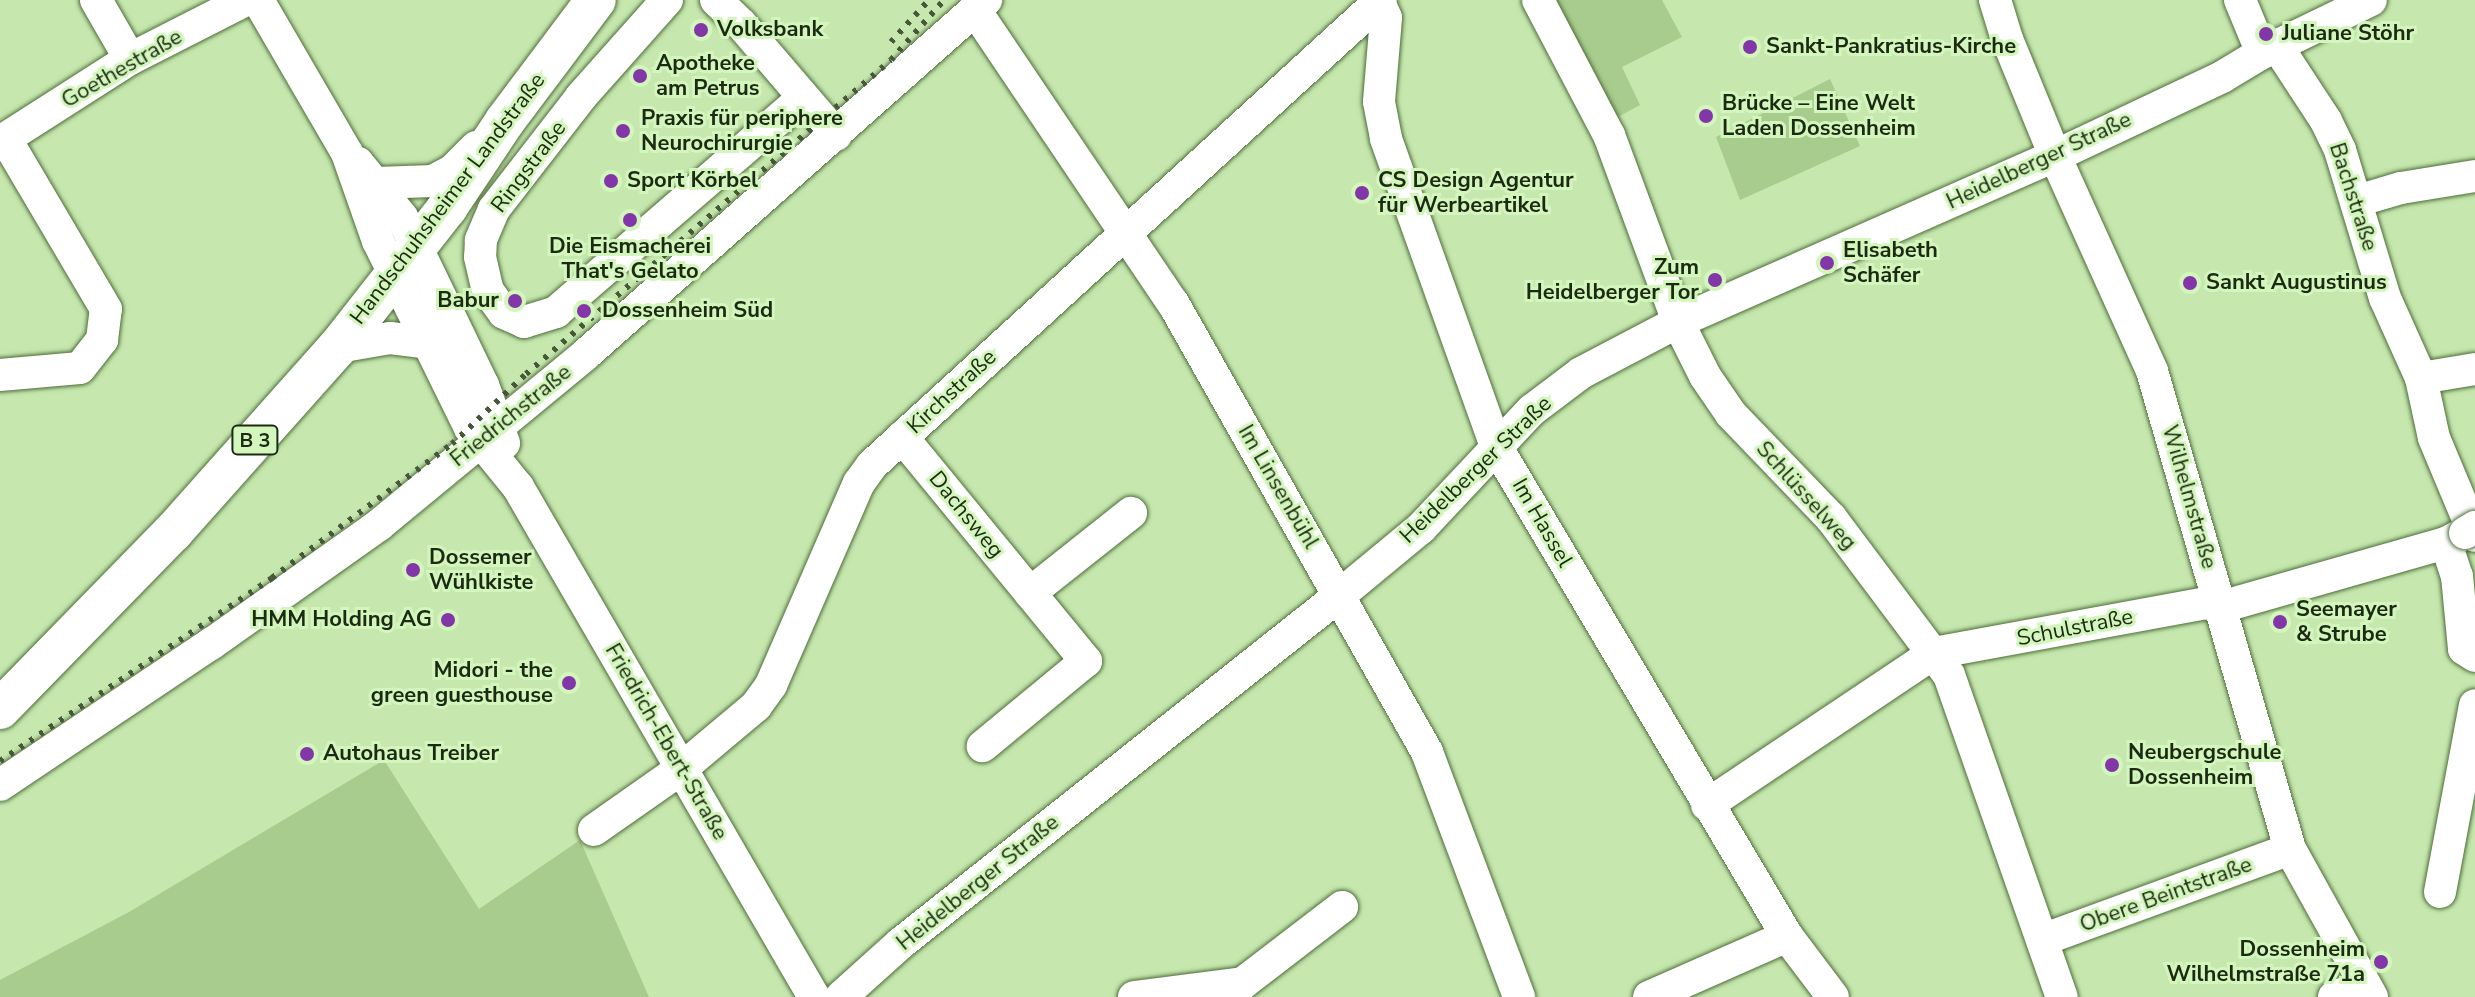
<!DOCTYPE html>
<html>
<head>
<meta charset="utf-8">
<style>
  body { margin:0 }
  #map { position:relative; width:2475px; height:997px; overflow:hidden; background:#c6e8af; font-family:"Nunito Sans",sans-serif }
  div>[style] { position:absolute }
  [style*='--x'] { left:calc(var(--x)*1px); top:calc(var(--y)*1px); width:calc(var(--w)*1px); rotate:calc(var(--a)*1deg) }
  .green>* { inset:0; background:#a7cc8d }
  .roads { filter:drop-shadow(0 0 2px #4f6d39) drop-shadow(0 0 2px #4f6d39) }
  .minor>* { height:32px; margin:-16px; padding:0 16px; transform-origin:16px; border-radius:16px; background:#fff }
  .major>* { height:40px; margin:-20px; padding:0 20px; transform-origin:20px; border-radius:20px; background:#fff }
  .rail>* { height:6px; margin-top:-3px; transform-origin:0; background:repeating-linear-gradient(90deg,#465839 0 4px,transparent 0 12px) }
  .bridges { filter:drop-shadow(0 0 2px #4f6d39) drop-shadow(0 0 2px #4f6d39) }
  .minor-bridge>* { height:32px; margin:-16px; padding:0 16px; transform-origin:16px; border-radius:16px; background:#fff }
  .dots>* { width:22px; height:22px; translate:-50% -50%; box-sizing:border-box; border:4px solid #d3f6bc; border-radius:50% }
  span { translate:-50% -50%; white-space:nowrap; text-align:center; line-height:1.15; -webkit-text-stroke:6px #d3f6bc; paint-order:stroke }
  .shield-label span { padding:2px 6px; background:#d3f6bc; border:2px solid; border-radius:6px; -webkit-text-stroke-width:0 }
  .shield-label { font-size:20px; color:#1c2913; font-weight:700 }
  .poi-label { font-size:22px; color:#1c2913; font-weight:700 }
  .left { translate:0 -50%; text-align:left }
  .right { translate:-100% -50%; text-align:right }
  .street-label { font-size:22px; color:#1c2913 }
</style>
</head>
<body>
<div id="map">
  <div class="green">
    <i style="clip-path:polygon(1555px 0,1662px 0,1682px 37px,1622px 67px,1640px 105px,1616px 118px)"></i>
    <i style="clip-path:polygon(1830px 79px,1860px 146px,1740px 200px,1716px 137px)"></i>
    <i style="clip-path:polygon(384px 760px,479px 909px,580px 840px,649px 997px,0 997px,0 980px,129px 912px)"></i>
  </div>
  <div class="roads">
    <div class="minor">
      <i style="--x:96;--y:0;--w:68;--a:60"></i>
      <i style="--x:258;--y:0;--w:177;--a:59.8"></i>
      <i style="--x:347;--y:153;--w:93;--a:70.6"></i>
      <i style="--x:378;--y:241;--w:208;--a:63.8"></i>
      <i style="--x:470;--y:428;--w:76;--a:50.9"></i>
      <i style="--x:518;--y:487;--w:590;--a:59.87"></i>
      <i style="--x:667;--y:0;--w:130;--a:131.6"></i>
      <i style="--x:581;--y:97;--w:142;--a:127.8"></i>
      <i style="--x:494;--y:209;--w:34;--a:113"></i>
      <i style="--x:481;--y:240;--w:17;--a:93"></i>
      <i style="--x:480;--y:257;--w:35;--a:77"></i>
      <i style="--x:488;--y:291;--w:27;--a:54"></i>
      <i style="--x:504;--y:313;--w:22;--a:24"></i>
      <i style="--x:524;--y:322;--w:34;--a:-17"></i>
      <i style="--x:556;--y:312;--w:327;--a:-40.9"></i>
      <i style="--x:716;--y:0;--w:35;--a:44"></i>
      <i style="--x:741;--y:24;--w:146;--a:49.4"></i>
      <i style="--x:1538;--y:0;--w:153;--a:62.3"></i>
      <i style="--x:1609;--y:135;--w:199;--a:69.7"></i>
      <i style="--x:1678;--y:322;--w:60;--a:63.4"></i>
      <i style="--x:1705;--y:376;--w:46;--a:55.6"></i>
      <i style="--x:1731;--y:414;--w:144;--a:46.1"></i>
      <i style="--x:1831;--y:518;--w:196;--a:53.1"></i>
      <i style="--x:1949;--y:675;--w:341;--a:70.7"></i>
      <i style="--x:1995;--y:0;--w:41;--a:72.9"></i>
      <i style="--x:2007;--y:39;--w:126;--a:67.7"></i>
      <i style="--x:2055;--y:156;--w:236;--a:65.7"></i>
      <i style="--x:2152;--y:371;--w:498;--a:73.9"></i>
      <i style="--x:2290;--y:849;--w:169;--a:61"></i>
      <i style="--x:2240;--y:0;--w:57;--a:67.5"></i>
      <i style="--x:1379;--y:2;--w:17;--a:66"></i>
      <i style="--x:1386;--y:18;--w:84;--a:94.8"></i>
      <i style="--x:1379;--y:102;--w:38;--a:79"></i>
      <i style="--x:1386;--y:139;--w:326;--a:70.3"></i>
      <i style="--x:1496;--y:446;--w:570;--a:59.29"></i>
      <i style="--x:1787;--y:936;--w:76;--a:53"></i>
      <i style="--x:975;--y:10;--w:354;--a:56"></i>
      <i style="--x:1173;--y:303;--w:516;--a:60.5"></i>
      <i style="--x:1427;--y:752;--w:262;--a:69.4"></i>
      <i style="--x:2277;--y:46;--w:90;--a:56.8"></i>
      <i style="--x:2326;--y:121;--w:32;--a:64"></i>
      <i style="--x:2340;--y:150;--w:155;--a:73.1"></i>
      <i style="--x:2385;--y:298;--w:88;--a:65.8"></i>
      <i style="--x:2421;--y:378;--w:61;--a:77.8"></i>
      <i style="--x:2434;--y:438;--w:106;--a:67.3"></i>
      <i style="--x:0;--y:142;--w:154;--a:-32.6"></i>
      <i style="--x:130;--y:59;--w:130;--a:-27"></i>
      <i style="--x:358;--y:163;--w:70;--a:50.8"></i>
      <i style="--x:402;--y:217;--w:187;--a:64.3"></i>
      <i style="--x:483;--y:385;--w:62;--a:70.1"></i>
      <i style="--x:376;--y:183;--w:57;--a:-2"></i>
      <i style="--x:433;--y:181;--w:21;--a:-28"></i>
      <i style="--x:452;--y:171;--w:34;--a:-45"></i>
      <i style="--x:2357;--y:201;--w:46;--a:-16.5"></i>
      <i style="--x:2401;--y:188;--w:75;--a:-9.2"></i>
      <i style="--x:338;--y:347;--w:53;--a:-9.8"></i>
      <i style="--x:390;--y:338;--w:39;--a:7"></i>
      <i style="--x:0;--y:375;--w:80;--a:-5"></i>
      <i style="--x:80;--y:368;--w:36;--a:-52"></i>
      <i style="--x:102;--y:340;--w:31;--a:-83"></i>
      <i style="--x:106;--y:309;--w:197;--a:-120.5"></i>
      <i style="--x:2421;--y:378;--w:55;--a:-9.5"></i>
      <i style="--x:902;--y:437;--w:290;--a:50.6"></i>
      <i style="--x:1086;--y:661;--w:134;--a:140.5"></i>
      <i style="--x:2446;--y:543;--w:35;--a:72"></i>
      <i style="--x:2457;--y:576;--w:73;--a:84.5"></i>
      <i style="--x:2464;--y:649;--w:13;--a:32"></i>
      <i style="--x:1030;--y:593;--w:129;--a:-38.4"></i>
      <i style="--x:0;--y:785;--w:254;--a:-33.8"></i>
      <i style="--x:211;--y:644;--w:206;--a:-35.3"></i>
      <i style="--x:379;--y:525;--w:267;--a:-39.5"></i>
      <i style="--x:585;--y:355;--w:536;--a:-41.52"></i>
      <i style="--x:1707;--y:805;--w:273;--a:-33.8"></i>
      <i style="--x:1934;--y:653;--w:277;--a:-10.4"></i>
      <i style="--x:2206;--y:603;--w:16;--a:15"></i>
      <i style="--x:2221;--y:607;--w:234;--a:-15.9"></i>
      <i style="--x:2446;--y:543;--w:21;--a:-28"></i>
      <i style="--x:594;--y:830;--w:106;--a:-35"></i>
      <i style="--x:681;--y:769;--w:98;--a:-40"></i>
      <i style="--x:756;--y:706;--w:26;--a:-54"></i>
      <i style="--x:771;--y:685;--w:220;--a:-66.5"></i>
      <i style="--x:859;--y:483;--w:22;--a:-54"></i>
      <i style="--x:872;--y:465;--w:689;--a:-42.41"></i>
      <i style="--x:2440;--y:892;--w:190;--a:-79.4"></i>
      <i style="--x:2042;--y:940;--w:264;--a:-20.1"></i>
      <i style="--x:841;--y:997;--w:81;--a:-42"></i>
      <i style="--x:901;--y:943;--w:560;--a:-38.4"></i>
      <i style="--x:1340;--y:595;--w:105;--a:-39.6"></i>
      <i style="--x:1421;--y:528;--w:162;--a:-46.8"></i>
      <i style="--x:1532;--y:410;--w:61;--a:-37.1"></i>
      <i style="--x:1581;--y:373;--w:110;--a:-27.7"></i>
      <i style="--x:1678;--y:322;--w:412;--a:-23.8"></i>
      <i style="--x:2055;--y:156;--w:185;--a:-25.3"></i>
      <i style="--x:2222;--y:77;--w:47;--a:-31"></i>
      <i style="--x:2262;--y:53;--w:121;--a:-25.9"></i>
      <i style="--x:1134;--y:997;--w:110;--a:-7.3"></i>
      <i style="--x:1243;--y:983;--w:125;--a:-37.5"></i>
      <i style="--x:1649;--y:997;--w:151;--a:-23.8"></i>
      <i style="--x:2334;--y:997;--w:33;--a:-21"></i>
    </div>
    <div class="major">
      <i style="--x:0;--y:709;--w:248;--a:-45.7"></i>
      <i style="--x:173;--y:532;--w:248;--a:-48.3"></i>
      <i style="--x:338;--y:347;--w:177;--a:-51.9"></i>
      <i style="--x:447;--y:208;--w:105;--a:-56.3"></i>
      <i style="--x:505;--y:121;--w:151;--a:-53.1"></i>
    </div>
  </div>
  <div class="rail">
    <i style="--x:891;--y:42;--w:57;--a:-47.9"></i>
    <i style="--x:0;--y:761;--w:328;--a:-33.9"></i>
    <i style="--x:272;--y:578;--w:224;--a:-36.7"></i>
    <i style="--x:452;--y:444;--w:102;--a:-43.4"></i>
    <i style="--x:526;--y:374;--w:481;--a:-40.7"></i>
    <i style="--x:891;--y:60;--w:80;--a:-48.5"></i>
  </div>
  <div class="bridges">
    <div class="minor-bridge">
      <i style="--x:2465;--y:533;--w:12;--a:-31"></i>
    </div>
  </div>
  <div class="dots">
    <i style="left:701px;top:30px;background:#8336a7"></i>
    <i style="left:2266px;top:34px;background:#8336a7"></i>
    <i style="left:1750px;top:47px;background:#8336a7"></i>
    <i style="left:640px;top:76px;background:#8336a7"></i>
    <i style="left:1706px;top:116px;background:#8336a7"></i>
    <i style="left:623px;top:131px;background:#8336a7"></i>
    <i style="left:611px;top:181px;background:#8336a7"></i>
    <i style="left:1362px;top:193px;background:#8336a7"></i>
    <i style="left:630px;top:220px;background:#8336a7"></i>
    <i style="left:1827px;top:263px;background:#8336a7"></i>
    <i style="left:1715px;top:280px;background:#8336a7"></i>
    <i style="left:2190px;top:283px;background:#8336a7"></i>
    <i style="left:515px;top:301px;background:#8336a7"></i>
    <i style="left:584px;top:311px;background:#8336a7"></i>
    <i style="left:413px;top:570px;background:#8336a7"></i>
    <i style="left:448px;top:620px;background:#8336a7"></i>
    <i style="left:2280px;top:622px;background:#8336a7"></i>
    <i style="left:569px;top:683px;background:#8336a7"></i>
    <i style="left:307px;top:754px;background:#8336a7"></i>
    <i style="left:2112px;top:765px;background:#8336a7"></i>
    <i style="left:2381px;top:962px;background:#8336a7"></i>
  </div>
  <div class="shield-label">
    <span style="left:255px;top:440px">B 3</span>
  </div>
  <div class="poi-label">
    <span class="left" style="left:717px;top:30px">Volksbank</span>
    <span class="left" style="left:2282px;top:34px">Juliane Stöhr</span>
    <span class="left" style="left:1766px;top:47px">Sankt-Pankratius-Kirche</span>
    <span class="left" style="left:656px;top:76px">Apotheke<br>am Petrus</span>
    <span class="left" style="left:1722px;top:116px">Brücke – Eine Welt<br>Laden Dossenheim</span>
    <span class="left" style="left:641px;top:131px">Praxis für periphere<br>Neurochirurgie</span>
    <span class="left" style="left:1378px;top:193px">CS Design Agentur<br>für Werbeartikel</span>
    <span class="left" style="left:627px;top:181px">Sport Körbel</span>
    <span style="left:630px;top:259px">Die Eismacherei<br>That's Gelato</span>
    <span class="left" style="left:1843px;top:263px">Elisabeth<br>Schäfer</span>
    <span class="right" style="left:1699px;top:280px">Zum<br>Heidelberger Tor</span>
    <span class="left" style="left:2206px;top:283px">Sankt Augustinus</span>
    <span class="right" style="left:499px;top:301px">Babur</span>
    <span class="left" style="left:602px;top:311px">Dossenheim Süd</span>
    <span class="left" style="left:429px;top:570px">Dossemer<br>Wühlkiste</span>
    <span class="left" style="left:2296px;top:622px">Seemayer<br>&amp; Strube</span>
    <span class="right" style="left:432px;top:620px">HMM Holding AG</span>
    <span class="right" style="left:553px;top:683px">Midori - the<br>green guesthouse</span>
    <span class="left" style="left:2128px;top:765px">Neubergschule<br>Dossenheim</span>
    <span class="left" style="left:323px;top:754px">Autohaus Treiber</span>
    <span class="right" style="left:2365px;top:962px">Dossenheim<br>Wilhelmstraße 71a</span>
  </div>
  <div class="street-label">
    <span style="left:122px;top:69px;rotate:-30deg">Goethestraße</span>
    <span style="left:2039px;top:161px;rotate:-25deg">Heidelberger Straße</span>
    <span style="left:529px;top:167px;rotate:-53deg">Ringstraße</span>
    <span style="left:2353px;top:197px;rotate:72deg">Bachstraße</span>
    <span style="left:448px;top:199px;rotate:-53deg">Handschuhsheimer Landstraße</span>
    <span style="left:952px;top:392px;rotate:-43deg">Kirchstraße</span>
    <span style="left:511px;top:416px;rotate:-39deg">Friedrichstraße</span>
    <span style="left:1476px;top:470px;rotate:-44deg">Heidelberger Straße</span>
    <span style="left:1278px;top:487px;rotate:60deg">Im Linsenbühl</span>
    <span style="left:1806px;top:496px;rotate:48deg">Schlüsselweg</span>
    <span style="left:2189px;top:497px;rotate:74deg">Wilhelmstraße</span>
    <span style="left:966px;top:515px;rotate:51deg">Dachsweg</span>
    <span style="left:1542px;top:523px;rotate:60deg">Im Hassel</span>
    <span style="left:2075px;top:628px;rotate:-11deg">Schulstraße</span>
    <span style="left:666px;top:742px;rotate:60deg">Friedrich-Ebert-Straße</span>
    <span style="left:978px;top:883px;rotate:-39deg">Heidelberger Straße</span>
    <span style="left:2166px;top:895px;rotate:-20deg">Obere Beintstraße</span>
  </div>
</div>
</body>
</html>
